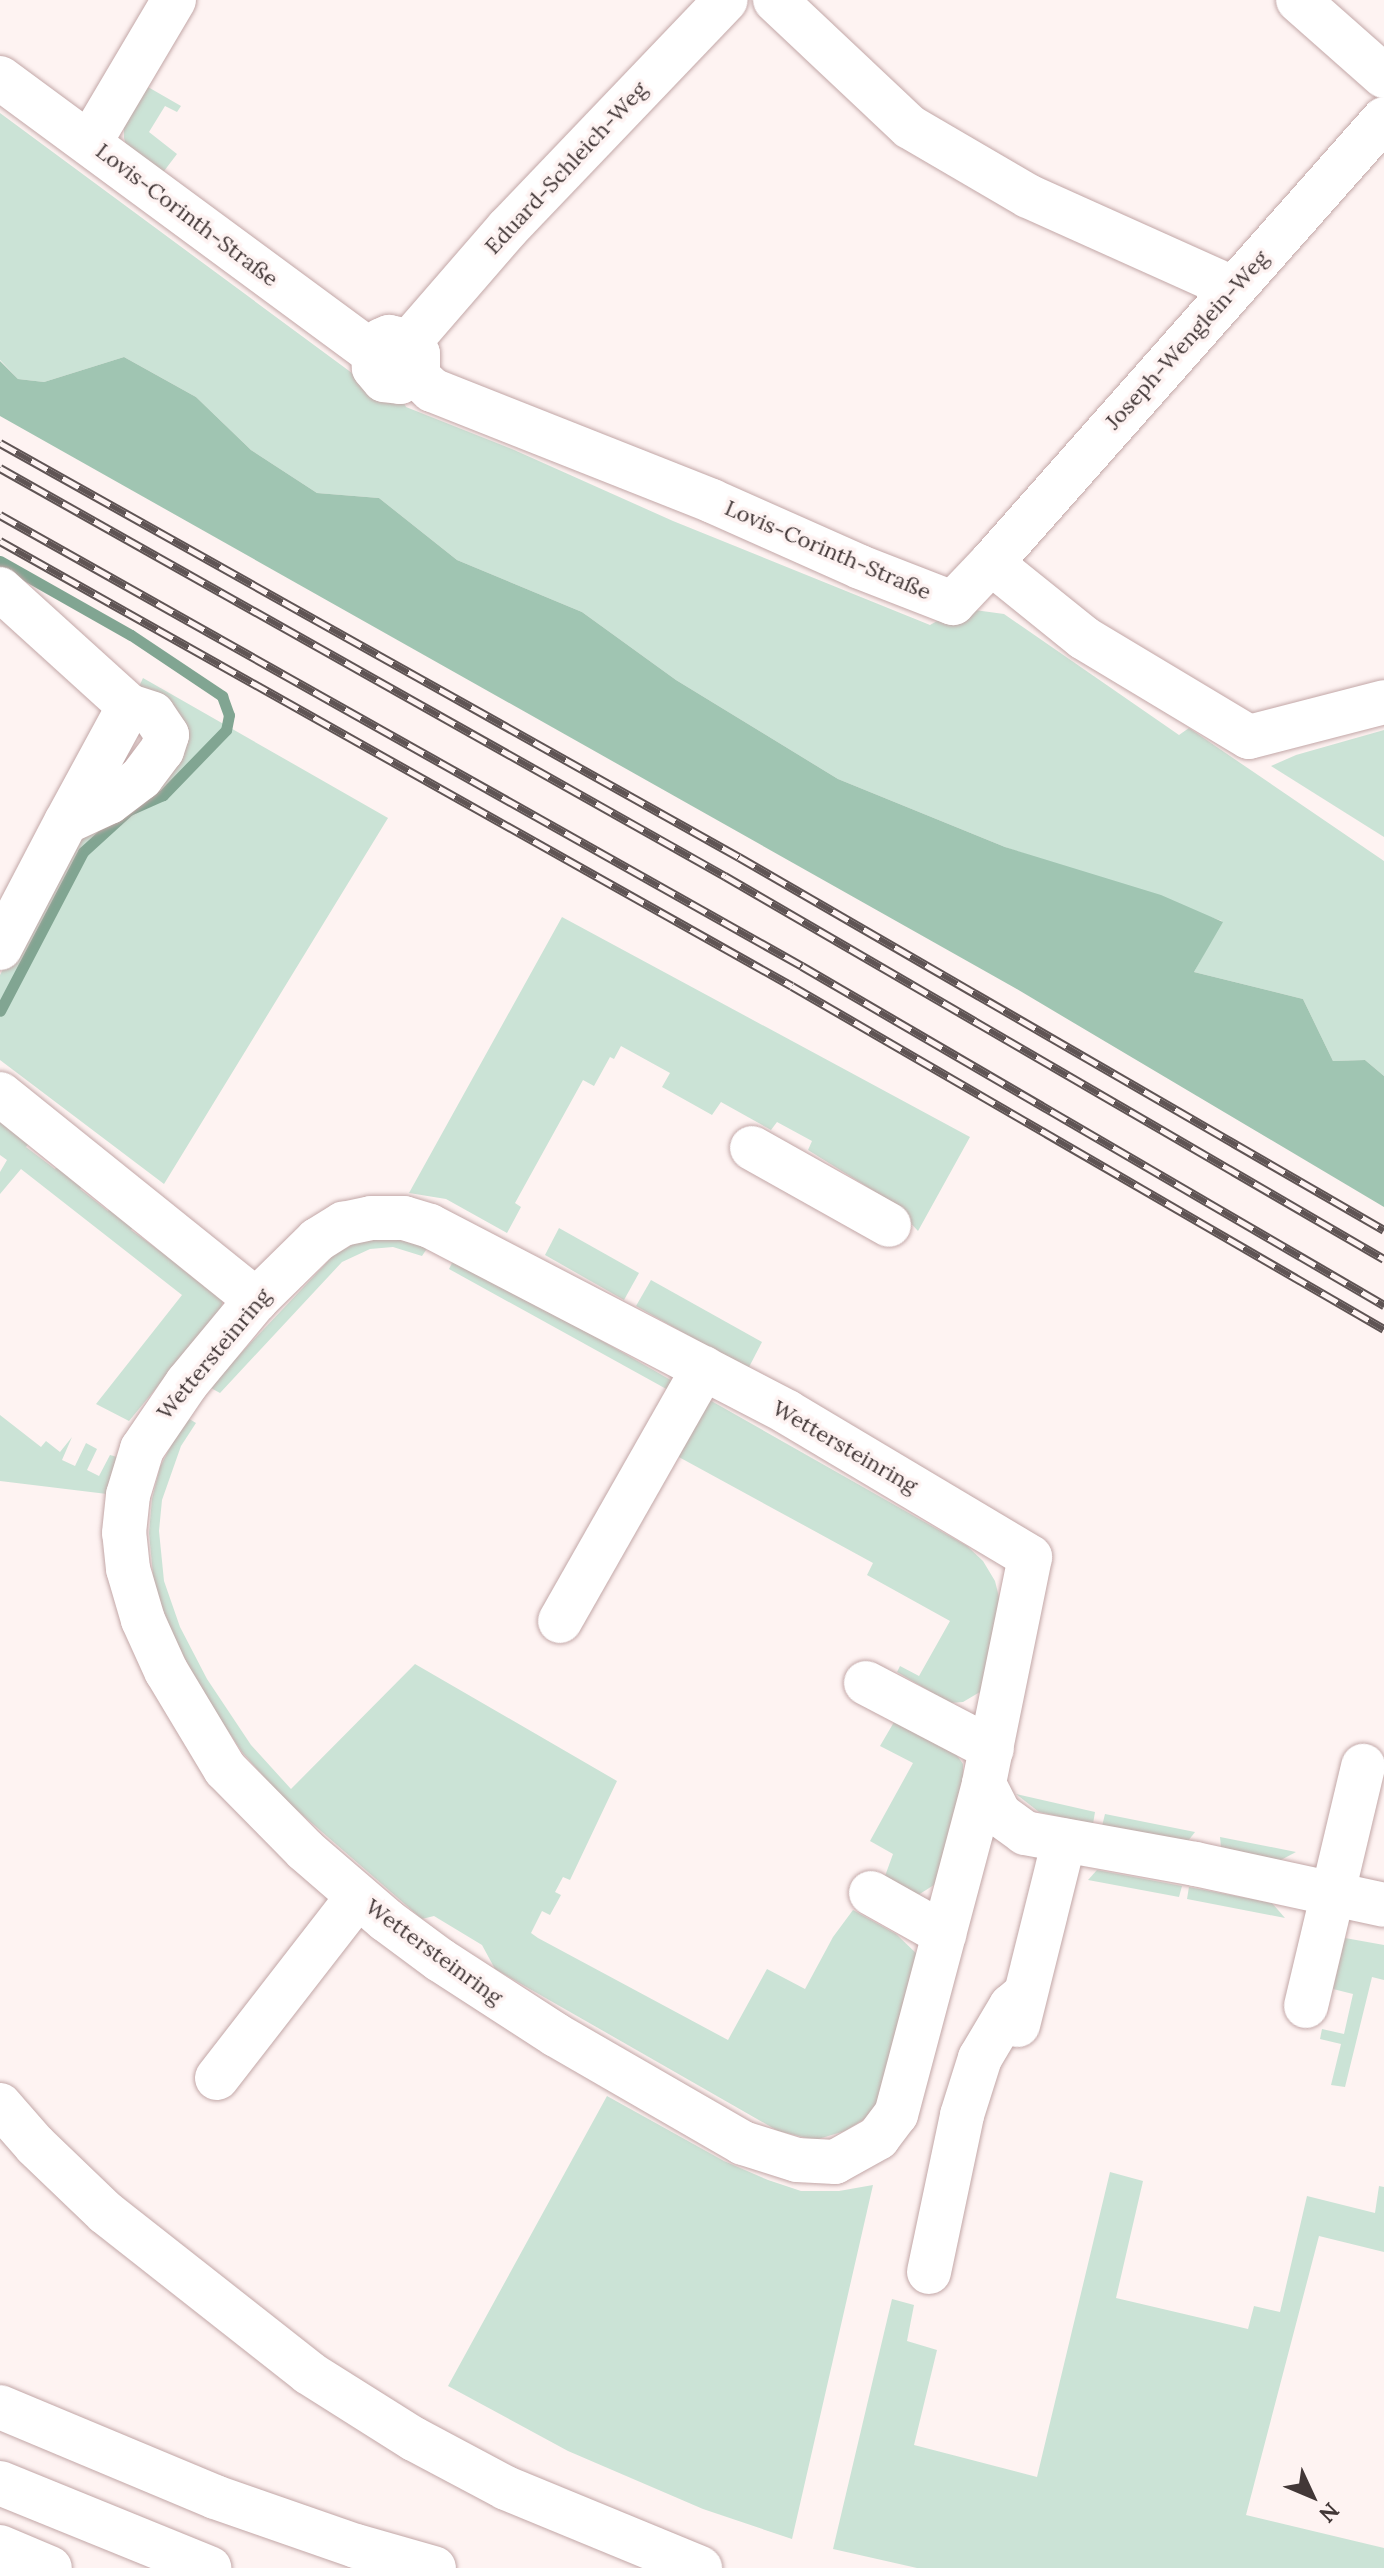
<!DOCTYPE html>
<html>
<head>
<meta charset="utf-8">
<style>
  body { margin:0 }
  #map { position:relative; width:1384px; height:2568px; overflow:hidden; background:#fef3f2; font-family:Lora,serif }
  div>[style] { position:absolute }
  [style*='--x'] { left:calc(var(--x)*1px); top:calc(var(--y)*1px); width:calc(var(--w)*1px); rotate:calc(var(--a)*1deg) }
  .green>* { inset:0; background:#cbe3d6 }
  .forest>* { inset:0; background:#a0c5b2 }
  .stream>* { height:11px; margin:-5.5px; padding:0 5.5px; transform-origin:5.5px; border-radius:5.5px; background:#81a592 }
  .roads { filter:drop-shadow(0 0 2px #c2a7a7) drop-shadow(0 0 2px #c2a7a7) }
  .minor>* { height:44px; margin:-22px; padding:0 22px; transform-origin:22px; border-radius:22px; background:#fff }
  .highway>* { height:44px; margin:-22px; padding:0 22px; transform-origin:22px; border-radius:22px; background:#fff }
  .rail>* { height:9px; margin-top:-4.5px; transform-origin:0; background:repeating-linear-gradient(90deg,#fef3f2 0 18px,#5f5454 0 36px); box-sizing:border-box; border-block:2px solid #5f5454 }
  span { translate:-50% -50%; white-space:nowrap; text-align:center; line-height:1.15; -webkit-text-stroke:7px #fef3f2; paint-order:stroke }
  .street-label { font-size:22px; color:#423737 }
  .north { position:absolute; left:1272px; top:2456px; width:80px; height:80px; -webkit-text-stroke:6px #fef3f2; paint-order:stroke; rotate:134deg; font-size:22px; font-weight:700; line-height:32px; text-align:center; color:#423737 }
  .north::after { content:''; display:block; margin:auto; width:28px; height:36px; background:#423737; clip-path:polygon(50% 0,100% 100%,50% 72%,0 100%) }
</style>
</head>
<body>
<div id="map">
  <div class="green">
    <i style="clip-path:polygon(141px 83px,181px 106px,177px 112px,165px 106px,149px 132px,177px 154px,158px 179px,128px 151px,124px 138px,124px 121px)"></i>
    <i style="clip-path:polygon(0 113px,356px 376px,401px 397px,406px 407px,512px 449px,673px 521px,930px 625px,960px 608px,1004px 614px,1179px 735px,1189px 728px,1384px 861px,1384px 1076px,1365px 1060px,1333px 1061px,1303px 999px,1194px 972px,1222px 921px,1005px 847px,838px 779px,676px 680px,582px 612px,457px 560px,379px 498px,317px 493px,251px 450px,196px 397px,124px 357px,44px 382px,18px 379px,0 360px)"></i>
    <i style="clip-path:polygon(143px 678px,388px 818px,164px 1184px,0 1060px,0 975px,73px 835px,154px 787px,137px 691px)"></i>
    <i style="clip-path:polygon(1384px 730px,1384px 837px,1271px 766px,1296px 755px)"></i>
    <i style="clip-path:polygon(562px 917px,970px 1137px,918px 1231px,890px 1201px,808px 1150px,812px 1141px,777px 1122px,771px 1130px,721px 1102px,712px 1115px,662px 1087px,670px 1073px,621px 1046px,614px 1059px,610px 1057px,594px 1086px,583px 1080px,515px 1203px,521px 1207px,507px 1233px,446px 1199px,409px 1193px)"></i>
    <i style="clip-path:polygon(0 1114px,32px 1139px,26px 1147px,55px 1169px,61px 1162px,86px 1181px,80px 1189px,108px 1211px,115px 1203px,138px 1221px,131px 1230px,160px 1251px,166px 1244px,182px 1269px,208px 1289px,224px 1292px,221px 1310px,129px 1421px,96px 1404px,182px 1295px,21px 1169px,0 1194px,0 1172px,7px 1160px,0 1155px)"></i>
    <i style="clip-path:polygon(559px 1228px,639px 1273px,624px 1300px,545px 1255px)"></i>
    <i style="clip-path:polygon(383px 1238px,430px 1244px,422px 1256px,393px 1247px,370px 1249px,342px 1262px,220px 1393px,209px 1387px,334px 1255px,357px 1242px)"></i>
    <i style="clip-path:polygon(455px 1257px,683px 1387px,679px 1396px,449px 1269px)"></i>
    <i style="clip-path:polygon(651px 1280px,762px 1342px,748px 1369px,636px 1306px)"></i>
    <i style="clip-path:polygon(699px 1394px,967px 1546px,983px 1561px,995px 1581px,1001px 1605px,985px 1689px,963px 1702px,950px 1703px,897px 1672px,900px 1666px,919px 1676px,950px 1621px,867px 1575px,873px 1563px,666px 1450px)"></i>
    <i style="clip-path:polygon(0 1415px,41px 1447px,46px 1441px,60px 1452px,72px 1437px,62px 1460px,75px 1466px,86px 1443px,97px 1449px,87px 1470px,99px 1476px,110px 1455px,117px 1457px,107px 1494px,0 1481px)"></i>
    <i style="clip-path:polygon(186px 1417px,196px 1423px,181px 1446px,162px 1500px,159px 1531px,164px 1581px,180px 1627px,207px 1679px,251px 1745px,291px 1789px,415px 1664px,617px 1781px,570px 1880px,563px 1877px,555px 1892px,561px 1895px,550px 1915px,542px 1911px,531px 1933px,538px 1938px,728px 2040px,767px 1969px,805px 1989px,833px 1937px,853px 1910px,896px 1934px,918px 1955px,885px 2094px,866px 2118px,845px 2131px,815px 2140px,778px 2131px,495px 1969px,482px 1945px,434px 1916px,422px 1919px,283px 1798px,242px 1752px,200px 1688px,171px 1631px,154px 1585px,149px 1533px,152px 1499px,160px 1467px)"></i>
    <i style="clip-path:polygon(897px 1717px,956px 1754px,963px 1764px,963px 1776px,937px 1883px,915px 1897px,881px 1887px,893px 1854px,870px 1841px,913px 1763px,880px 1746px)"></i>
    <i style="clip-path:polygon(1016px 1794px,1095px 1812px,1093px 1824px,1039px 1812px)"></i>
    <i style="clip-path:polygon(1105px 1814px,1195px 1832px,1188px 1841px,1102px 1826px)"></i>
    <i style="clip-path:polygon(1220px 1837px,1296px 1852px,1279px 1861px,1221px 1847px)"></i>
    <i style="clip-path:polygon(1097px 1870px,1182px 1886px,1179px 1897px,1088px 1880px)"></i>
    <i style="clip-path:polygon(1189px 1887px,1272px 1903px,1285px 1918px,1187px 1899px)"></i>
    <i style="clip-path:polygon(1345px 1938px,1384px 1945px,1384px 1980px,1372px 1977px,1345px 2087px,1331px 2085px,1341px 2044px,1320px 2039px,1322px 2029px,1344px 2034px,1353px 1994px,1333px 1989px)"></i>
    <i style="clip-path:polygon(607px 2096px,724px 2161px,768px 2180px,801px 2191px,839px 2191px,873px 2185px,792px 2539px,703px 2509px,568px 2451px,448px 2386px)"></i>
    <i style="clip-path:polygon(1110px 2172px,1143px 2181px,1116px 2298px,1248px 2329px,1254px 2306px,1280px 2312px,1307px 2196px,1375px 2213px,1379px 2186px,1384px 2187px,1384px 2252px,1319px 2236px,1246px 2515px,1384px 2548px,1384px 2568px,917px 2568px,833px 2549px,892px 2299px,914px 2305px,907px 2341px,937px 2350px,914px 2445px,1037px 2477px)"></i>
  </div>
  <div class="forest">
    <i style="clip-path:polygon(124px 357px,196px 397px,251px 450px,317px 493px,379px 498px,457px 560px,582px 612px,676px 680px,838px 779px,1005px 847px,1161px 895px,1223px 922px,1194px 972px,1303px 999px,1333px 1061px,1365px 1060px,1384px 1076px,1384px 1207px,1015px 988px,0 416px,0 361px,18px 379px,44px 382px)"></i>
  </div>
  <div class="stream">
    <i style="--x:0;--y:561;--w:150;--a:29.5"></i>
    <i style="--x:131;--y:635;--w:110;--a:33.8"></i>
    <i style="--x:222;--y:696;--w:20;--a:70"></i>
    <i style="--x:229;--y:715;--w:15;--a:101"></i>
    <i style="--x:226;--y:730;--w:91;--a:134.1"></i>
    <i style="--x:163;--y:795;--w:37;--a:156"></i>
    <i style="--x:129;--y:810;--w:62;--a:137.6"></i>
    <i style="--x:83;--y:852;--w:179;--a:117.6"></i>
  </div>
  <div class="roads">
    <div class="minor">
      <i style="--x:775;--y:0;--w:185;--a:43.3"></i>
      <i style="--x:910;--y:127;--w:137;--a:30.3"></i>
      <i style="--x:1028;--y:196;--w:225;--a:24.2"></i>
      <i style="--x:1298;--y:0;--w:115;--a:41.5"></i>
      <i style="--x:0;--y:78;--w:463;--a:36.4"></i>
      <i style="--x:373;--y:353;--w:16;--a:-55"></i>
      <i style="--x:382;--y:340;--w:8;--a:-23"></i>
      <i style="--x:389;--y:337;--w:21;--a:11"></i>
      <i style="--x:410;--y:341;--w:15;--a:58"></i>
      <i style="--x:418;--y:354;--w:15;--a:90"></i>
      <i style="--x:418;--y:369;--w:22;--a:144"></i>
      <i style="--x:400;--y:382;--w:16;--a:-173"></i>
      <i style="--x:384;--y:380;--w:16;--a:-130"></i>
      <i style="--x:374;--y:368;--w:15;--a:-94"></i>
      <i style="--x:90;--y:142;--w:165;--a:-59.4"></i>
      <i style="--x:410;--y:341;--w:150;--a:-49.1"></i>
      <i style="--x:508;--y:228;--w:315;--a:-46.3"></i>
      <i style="--x:414;--y:373;--w:25;--a:43"></i>
      <i style="--x:432;--y:390;--w:301;--a:21.6"></i>
      <i style="--x:712;--y:501;--w:162;--a:24"></i>
      <i style="--x:860;--y:567;--w:100;--a:21.2"></i>
      <i style="--x:953;--y:603;--w:55;--a:-46.5"></i>
      <i style="--x:991;--y:563;--w:119;--a:38.9"></i>
      <i style="--x:1084;--y:638;--w:192;--a:31"></i>
      <i style="--x:1249;--y:737;--w:139;--a:-14.5"></i>
      <i style="--x:991;--y:563;--w:593;--a:-48.49"></i>
      <i style="--x:0;--y:589;--w:174;--a:42.2"></i>
      <i style="--x:0;--y:948;--w:142;--a:-62.4"></i>
      <i style="--x:66;--y:822;--w:132;--a:-61.5"></i>
      <i style="--x:129;--y:706;--w:25;--a:18"></i>
      <i style="--x:153;--y:714;--w:25;--a:56"></i>
      <i style="--x:167;--y:735;--w:16;--a:108"></i>
      <i style="--x:162;--y:750;--w:35;--a:127"></i>
      <i style="--x:141;--y:778;--w:40;--a:143"></i>
      <i style="--x:109;--y:802;--w:47;--a:155.1"></i>
      <i style="--x:0;--y:1094;--w:329;--a:38.8"></i>
      <i style="--x:752;--y:1148;--w:157;--a:29.3"></i>
      <i style="--x:560;--y:1621;--w:291;--a:-60.4"></i>
      <i style="--x:866;--y:1683;--w:142;--a:27.6"></i>
      <i style="--x:984;--y:1784;--w:342;--a:104.9"></i>
      <i style="--x:896;--y:2114;--w:30;--a:127"></i>
      <i style="--x:878;--y:2138;--w:49;--a:150.8"></i>
      <i style="--x:835;--y:2162;--w:38;--a:-177"></i>
      <i style="--x:797;--y:2160;--w:57;--a:-162.5"></i>
      <i style="--x:743;--y:2143;--w:216;--a:-150"></i>
      <i style="--x:556;--y:2035;--w:138;--a:-147.1"></i>
      <i style="--x:440;--y:1960;--w:67;--a:-143.5"></i>
      <i style="--x:386;--y:1920;--w:107;--a:-139.2"></i>
      <i style="--x:305;--y:1850;--w:114;--a:-134.6"></i>
      <i style="--x:225;--y:1769;--w:114;--a:-121"></i>
      <i style="--x:166;--y:1671;--w:56;--a:-114.3"></i>
      <i style="--x:143;--y:1620;--w:53;--a:-106.4"></i>
      <i style="--x:128;--y:1569;--w:36;--a:-96"></i>
      <i style="--x:124;--y:1533;--w:38;--a:-84"></i>
      <i style="--x:128;--y:1495;--w:48;--a:-73.1"></i>
      <i style="--x:142;--y:1449;--w:80;--a:-55.7"></i>
      <i style="--x:187;--y:1383;--w:108;--a:-50.3"></i>
      <i style="--x:256;--y:1300;--w:86;--a:-44.5"></i>
      <i style="--x:317;--y:1240;--w:31;--a:-32"></i>
      <i style="--x:343;--y:1224;--w:29;--a:-12"></i>
      <i style="--x:371;--y:1218;--w:33;--a:0"></i>
      <i style="--x:404;--y:1218;--w:27;--a:17"></i>
      <i style="--x:430;--y:1226;--w:403;--a:27.5"></i>
      <i style="--x:787;--y:1412;--w:283;--a:30.8"></i>
      <i style="--x:1030;--y:1557;--w:232;--a:101.5"></i>
      <i style="--x:984;--y:1784;--w:34;--a:63"></i>
      <i style="--x:999;--y:1814;--w:32;--a:36"></i>
      <i style="--x:1025;--y:1833;--w:173;--a:10.3"></i>
      <i style="--x:1195;--y:1864;--w:193;--a:12.2"></i>
      <i style="--x:871;--y:1893;--w:84;--a:29.3"></i>
      <i style="--x:1306;--y:2006;--w:247;--a:-76.6"></i>
      <i style="--x:1018;--y:2025;--w:190;--a:-76"></i>
      <i style="--x:217;--y:2078;--w:230;--a:-52.2"></i>
      <i style="--x:929;--y:2272;--w:160;--a:-78.1"></i>
      <i style="--x:962;--y:2115;--w:60;--a:-72.5"></i>
      <i style="--x:980;--y:2058;--w:61;--a:-59.2"></i>
      <i style="--x:1011;--y:2006;--w:16;--a:-40"></i>
    </div>
    <div class="highway">
      <i style="--x:0;--y:2105;--w:53;--a:48.8"></i>
      <i style="--x:35;--y:2145;--w:98;--a:43.8"></i>
      <i style="--x:106;--y:2213;--w:258;--a:38.2"></i>
      <i style="--x:309;--y:2373;--w:124;--a:32.2"></i>
      <i style="--x:414;--y:2439;--w:104;--a:28"></i>
      <i style="--x:506;--y:2488;--w:210;--a:22.4"></i>
      <i style="--x:0;--y:2407;--w:233;--a:22.7"></i>
      <i style="--x:215;--y:2497;--w:149;--a:19.2"></i>
      <i style="--x:356;--y:2546;--w:81;--a:15.8"></i>
      <i style="--x:0;--y:2483;--w:226;--a:22.1"></i>
      <i style="--x:0;--y:2547;--w:54;--a:22.8"></i>
    </div>
  </div>
  <div class="rail">
    <i style="--x:0;--y:443;--w:847;--a:29.26"></i>
    <i style="--x:739;--y:857;--w:745;--a:30.04"></i>
    <i style="--x:0;--y:468;--w:832;--a:29.37"></i>
    <i style="--x:725;--y:876;--w:762;--a:30.16"></i>
    <i style="--x:0;--y:515;--w:920;--a:29.35"></i>
    <i style="--x:802;--y:966;--w:674;--a:30.22"></i>
    <i style="--x:0;--y:541;--w:908;--a:29.33"></i>
    <i style="--x:792;--y:986;--w:684;--a:30.09"></i>
  </div>
  <div class="street-label">
    <span style="left:566px;top:168px;rotate:-47deg">Eduard-Schleich-Weg</span>
    <span style="left:187px;top:215px;rotate:37deg">Lovis-Corinth-Straße</span>
    <span style="left:1187px;top:340px;rotate:-48deg">Joseph-Wenglein-Weg</span>
    <span style="left:828px;top:550px;rotate:23deg">Lovis-Corinth-Straße</span>
    <span style="left:214px;top:1354px;rotate:-50deg">Wettersteinring</span>
    <span style="left:845px;top:1447px;rotate:30deg">Wettersteinring</span>
    <span style="left:434px;top:1952px;rotate:36deg">Wettersteinring</span>
  </div>
  <div class="north">N</div>
</div>
</body>
</html>
